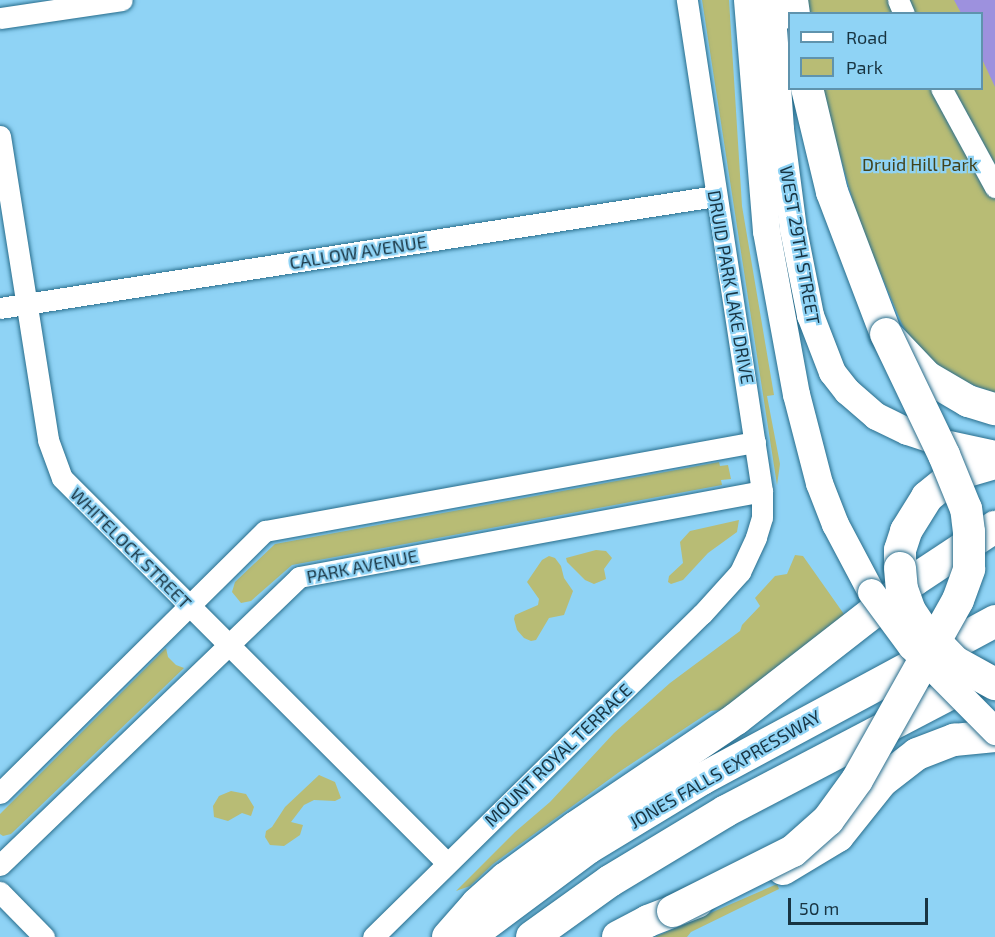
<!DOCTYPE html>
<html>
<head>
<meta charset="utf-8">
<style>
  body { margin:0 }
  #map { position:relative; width:995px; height:937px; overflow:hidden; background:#8fd3f5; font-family:"Exo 2",sans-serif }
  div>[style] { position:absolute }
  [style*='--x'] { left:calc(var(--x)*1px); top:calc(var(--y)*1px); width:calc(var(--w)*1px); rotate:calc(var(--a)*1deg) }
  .green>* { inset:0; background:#b8bc75 }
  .water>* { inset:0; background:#9d91de }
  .roads { filter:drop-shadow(0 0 2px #286d8c) drop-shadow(0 0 2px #286d8c) }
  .minor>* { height:21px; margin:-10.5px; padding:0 10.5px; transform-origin:10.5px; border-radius:10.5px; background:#fff }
  .major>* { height:27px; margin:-13.5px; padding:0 13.5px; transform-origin:13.5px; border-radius:13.5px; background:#fff }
  .highway>* { height:32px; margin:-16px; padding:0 16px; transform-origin:16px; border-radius:16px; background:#fff }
  .bridges { filter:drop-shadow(0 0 2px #286d8c) drop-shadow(0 0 2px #286d8c) }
  .major-bridge>* { height:27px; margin:-13.5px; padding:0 13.5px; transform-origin:13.5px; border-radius:13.5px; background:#fff }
  .highway-bridge>* { height:32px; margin:-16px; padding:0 16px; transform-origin:16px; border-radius:16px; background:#fff }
  span { translate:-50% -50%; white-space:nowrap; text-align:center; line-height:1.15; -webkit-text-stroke:4.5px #8fd3f5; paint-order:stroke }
  .park-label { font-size:18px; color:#41431d }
  .street-label { font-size:18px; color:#183442 }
  .legend { position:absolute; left:788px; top:12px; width:195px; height:78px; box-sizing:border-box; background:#8fd3f5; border:2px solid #5f93ad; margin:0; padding:8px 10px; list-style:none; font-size:18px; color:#183442 }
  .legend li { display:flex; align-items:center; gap:12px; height:30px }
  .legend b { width:30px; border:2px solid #5f93ad }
  .scale { position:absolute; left:788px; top:898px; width:140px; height:27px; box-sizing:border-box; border:3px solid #183442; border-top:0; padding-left:8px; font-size:18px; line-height:21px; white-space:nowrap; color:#183442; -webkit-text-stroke:4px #8fd3f5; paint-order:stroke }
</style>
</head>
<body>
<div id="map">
  <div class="green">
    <i style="clip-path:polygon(702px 0,729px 0,742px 206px,774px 395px,767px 396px,780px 464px,777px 485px)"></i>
    <i style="clip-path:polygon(807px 0,995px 0,995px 393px,951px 377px,914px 346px,902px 324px,859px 222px,821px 89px,982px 88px,982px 14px,809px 13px)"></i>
    <i style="clip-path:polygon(719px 462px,720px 466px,728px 465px,731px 479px,721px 480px,722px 485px,292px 565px,251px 601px,241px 603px,232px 592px,235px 582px,275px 544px)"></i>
    <i style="clip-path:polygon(739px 520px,737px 532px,708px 553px,683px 580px,671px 584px,668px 582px,669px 576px,683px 563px,680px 542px,690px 531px)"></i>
    <i style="clip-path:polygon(596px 550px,606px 551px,612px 558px,604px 569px,606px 579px,594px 584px,585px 580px,567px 562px,566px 558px)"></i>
    <i style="clip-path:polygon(795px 555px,803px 556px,846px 617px,725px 715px,719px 710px,711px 711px,622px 770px,493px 864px,470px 886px,456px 891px,515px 832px,550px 802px,614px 733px,670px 683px,740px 631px,742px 625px,760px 606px,755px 598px,775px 576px,787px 574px)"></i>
    <i style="clip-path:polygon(549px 556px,555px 558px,561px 566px,564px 578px,573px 591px,564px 615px,549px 618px,536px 640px,531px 641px,524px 638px,517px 630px,514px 619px,515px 615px,538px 605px,539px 599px,527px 582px,542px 560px)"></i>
    <i style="clip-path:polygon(166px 648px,168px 657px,176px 665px,184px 668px,11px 834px,3px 836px,0 834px,0 814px)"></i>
    <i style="clip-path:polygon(319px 775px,335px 782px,341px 798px,335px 801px,314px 800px,304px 805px,291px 822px,303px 825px,300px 835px,284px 846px,270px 845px,265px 837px,266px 831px,272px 827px,285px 807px)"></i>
    <i style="clip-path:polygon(231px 791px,246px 794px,254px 807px,251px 816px,242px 813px,228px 821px,214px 817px,213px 806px,219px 796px)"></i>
    <i style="clip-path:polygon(777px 884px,779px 889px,691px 932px,687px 937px,655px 937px)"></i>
  </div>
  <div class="water">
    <i style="clip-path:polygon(954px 0,995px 0,995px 87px,982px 59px,982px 14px,961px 13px)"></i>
  </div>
  <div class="roads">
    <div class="minor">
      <i style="--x:898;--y:0;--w:15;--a:67"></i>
      <i style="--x:0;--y:18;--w:123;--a:-8.4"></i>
      <i style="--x:941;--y:88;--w:113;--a:61.4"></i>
      <i style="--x:0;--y:136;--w:308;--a:81"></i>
      <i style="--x:48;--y:440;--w:40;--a:69.8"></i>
      <i style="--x:62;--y:478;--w:544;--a:45"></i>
      <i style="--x:0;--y:308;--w:724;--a:-8.9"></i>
      <i style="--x:0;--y:793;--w:373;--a:-44.7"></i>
      <i style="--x:265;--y:531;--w:498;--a:-10.3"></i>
      <i style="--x:0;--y:865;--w:415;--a:-43.9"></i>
      <i style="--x:299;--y:577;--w:471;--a:-10.5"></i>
      <i style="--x:0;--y:892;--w:63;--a:45.6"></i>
      <i style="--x:373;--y:937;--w:461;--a:-44.5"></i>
      <i style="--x:702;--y:614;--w:57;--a:-47.9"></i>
      <i style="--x:740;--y:572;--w:38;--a:-65"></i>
      <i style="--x:756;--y:537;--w:21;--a:-73"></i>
      <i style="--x:762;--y:517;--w:26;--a:-90"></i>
      <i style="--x:762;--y:491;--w:497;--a:-98.7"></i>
    </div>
    <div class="major">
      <i style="--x:747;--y:0;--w:232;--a:85.3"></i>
      <i style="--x:766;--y:231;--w:166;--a:79.6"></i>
      <i style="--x:796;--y:394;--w:92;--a:75.5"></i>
      <i style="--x:819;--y:483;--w:44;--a:68.7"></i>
      <i style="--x:835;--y:524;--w:77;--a:62.1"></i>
      <i style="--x:771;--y:0;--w:129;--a:86"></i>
      <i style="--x:780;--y:129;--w:101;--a:82.6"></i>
      <i style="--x:793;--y:229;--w:88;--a:78.8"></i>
      <i style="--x:810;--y:315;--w:61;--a:68.9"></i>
      <i style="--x:832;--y:372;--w:24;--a:52"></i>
      <i style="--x:847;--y:391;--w:38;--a:41"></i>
      <i style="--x:876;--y:416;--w:34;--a:26"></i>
      <i style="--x:907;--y:431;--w:39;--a:18"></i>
      <i style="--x:944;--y:443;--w:52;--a:12.2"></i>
    </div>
    <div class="highway">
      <i style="--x:792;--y:0;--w:14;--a:82"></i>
      <i style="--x:807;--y:88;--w:107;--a:76.5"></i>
      <i style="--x:832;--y:192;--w:152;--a:69.2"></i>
      <i style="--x:886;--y:334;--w:59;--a:46.4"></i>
      <i style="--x:927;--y:377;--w:48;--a:30.3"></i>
      <i style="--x:968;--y:401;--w:28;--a:17"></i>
      <i style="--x:900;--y:568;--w:18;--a:-90"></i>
      <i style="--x:900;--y:550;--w:20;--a:-72"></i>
      <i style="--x:906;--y:531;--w:40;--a:-58"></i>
      <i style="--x:927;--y:497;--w:35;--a:-39"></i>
      <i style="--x:954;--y:475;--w:43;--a:-16.3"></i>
      <i style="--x:783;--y:869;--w:64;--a:-31"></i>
      <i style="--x:838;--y:836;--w:70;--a:-51.3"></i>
      <i style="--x:882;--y:781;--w:44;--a:-37.6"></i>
      <i style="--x:917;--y:754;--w:40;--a:-21"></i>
      <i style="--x:954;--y:740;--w:41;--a:-5.6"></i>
      <i style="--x:474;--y:933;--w:142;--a:-36.7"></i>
      <i style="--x:588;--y:848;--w:133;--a:-31.2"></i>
      <i style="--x:702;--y:779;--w:333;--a:-28.3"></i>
      <i style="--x:448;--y:937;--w:44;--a:-48.7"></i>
      <i style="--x:477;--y:904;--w:38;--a:-42"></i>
      <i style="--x:505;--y:879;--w:88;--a:-36.2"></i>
      <i style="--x:576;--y:827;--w:193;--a:-34"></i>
      <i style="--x:736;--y:719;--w:228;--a:-37.9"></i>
      <i style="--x:916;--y:579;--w:95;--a:-33.4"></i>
      <i style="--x:532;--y:937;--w:96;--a:-35.7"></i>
      <i style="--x:610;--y:881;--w:135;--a:-31.1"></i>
      <i style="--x:726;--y:811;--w:287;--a:-27.6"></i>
      <i style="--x:618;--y:937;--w:34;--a:-28"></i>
      <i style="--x:648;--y:921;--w:53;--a:-21.2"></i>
    </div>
  </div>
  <div class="bridges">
    <div class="major-bridge">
      <i style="--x:871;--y:592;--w:67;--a:53.5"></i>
      <i style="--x:911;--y:646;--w:120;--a:45.3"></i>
    </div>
    <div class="highway-bridge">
      <i style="--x:900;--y:568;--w:21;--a:85"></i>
      <i style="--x:902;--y:589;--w:23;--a:70"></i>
      <i style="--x:910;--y:611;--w:18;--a:56"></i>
      <i style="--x:920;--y:626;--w:50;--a:45.8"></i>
      <i style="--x:955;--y:662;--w:46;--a:28.8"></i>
      <i style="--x:673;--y:911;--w:134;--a:-26.6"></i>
      <i style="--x:793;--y:851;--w:47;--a:-41.5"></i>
      <i style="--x:828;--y:820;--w:49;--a:-54.1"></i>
      <i style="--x:857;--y:780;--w:206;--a:-60.7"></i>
      <i style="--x:958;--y:600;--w:33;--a:-70"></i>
      <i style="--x:969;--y:569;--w:37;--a:-90"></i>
      <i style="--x:969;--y:532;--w:23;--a:-97"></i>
      <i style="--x:966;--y:509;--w:58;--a:-112.2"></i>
      <i style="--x:944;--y:455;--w:134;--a:-115.6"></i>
    </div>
  </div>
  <div class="park-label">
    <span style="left:920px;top:164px">Druid Hill Park</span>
  </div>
  <div class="street-label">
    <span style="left:800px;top:245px;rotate:80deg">WEST 29TH STREET</span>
    <span style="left:358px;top:252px;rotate:-9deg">CALLOW AVENUE</span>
    <span style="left:731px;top:287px;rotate:80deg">DRUID PARK LAKE DRIVE</span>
    <span style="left:131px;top:548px;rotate:45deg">WHITELOCK STREET</span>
    <span style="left:362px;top:566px;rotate:-11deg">PARK AVENUE</span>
    <span style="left:558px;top:755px;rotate:-44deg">MOUNT ROYAL TERRACE</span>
    <span style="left:725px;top:769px;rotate:-30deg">JONES FALLS EXPRESSWAY</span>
  </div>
  <ul class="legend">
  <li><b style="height:8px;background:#fff"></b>Road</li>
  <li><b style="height:16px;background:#b8bc75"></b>Park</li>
  </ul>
  <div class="scale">50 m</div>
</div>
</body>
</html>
